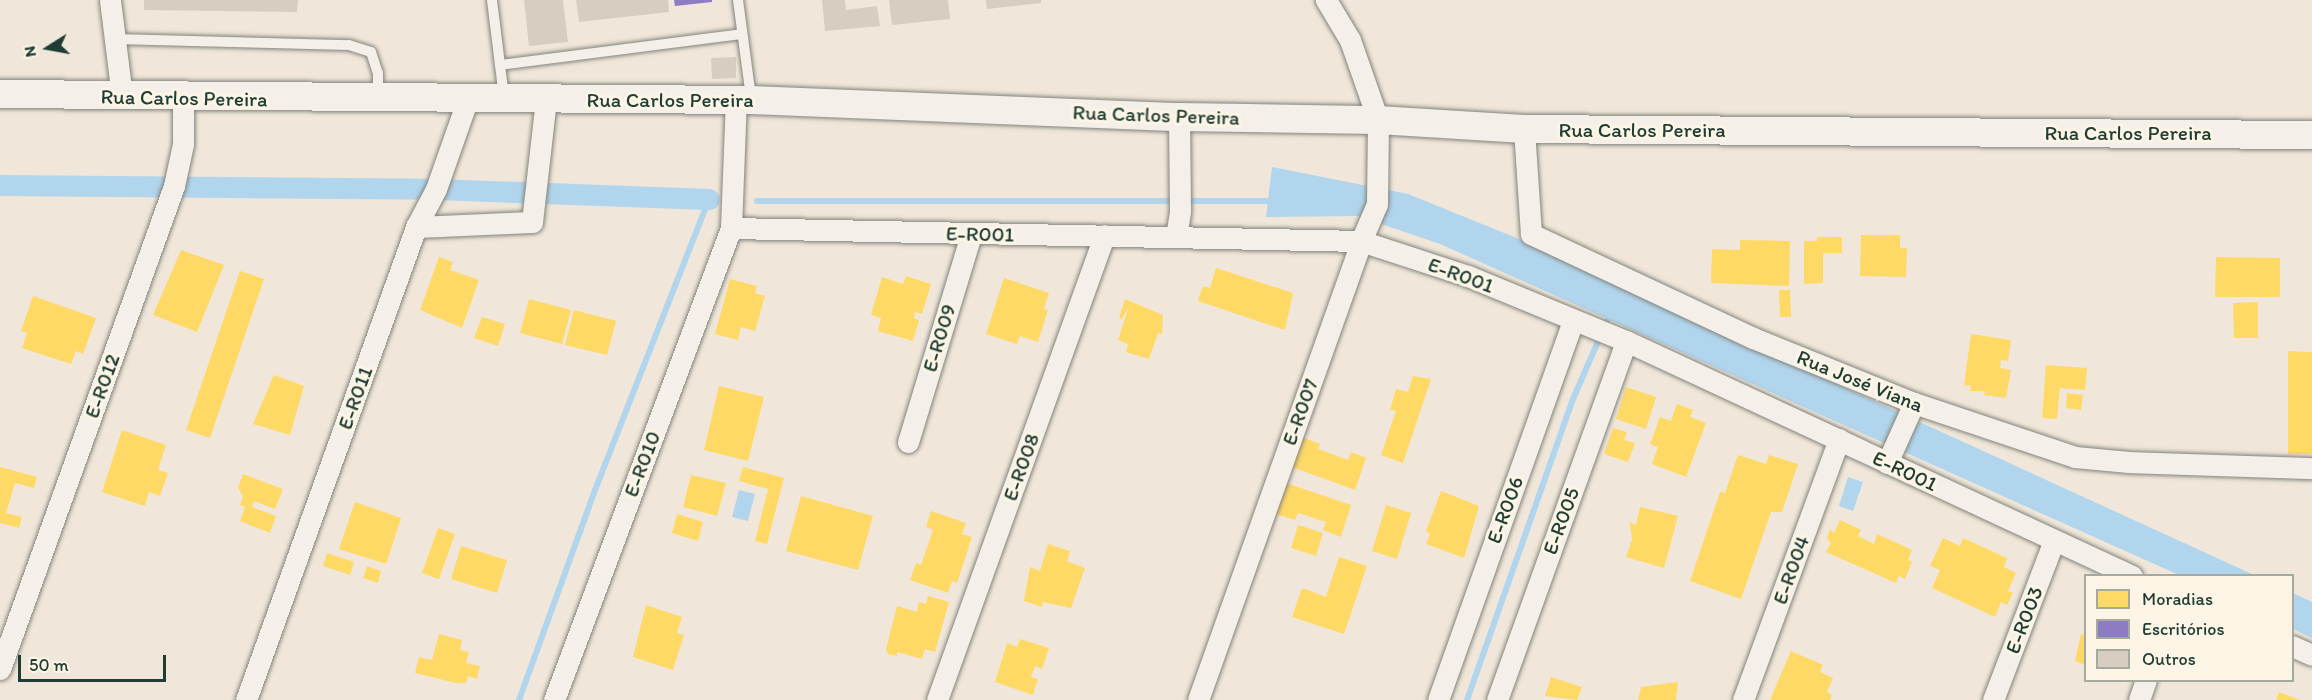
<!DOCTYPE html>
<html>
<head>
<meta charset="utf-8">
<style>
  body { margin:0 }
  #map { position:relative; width:2312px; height:700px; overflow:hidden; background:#f0e7da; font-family:Itim,sans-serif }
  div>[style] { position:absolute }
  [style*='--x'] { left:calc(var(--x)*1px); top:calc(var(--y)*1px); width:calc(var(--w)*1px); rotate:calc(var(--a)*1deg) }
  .water>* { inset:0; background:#b1d5ed }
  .homes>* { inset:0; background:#ffd966 }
  .offices>* { inset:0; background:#8e7cc3 }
  .stream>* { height:6px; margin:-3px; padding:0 3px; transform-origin:3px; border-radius:3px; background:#b1d5ed }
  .canal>* { height:21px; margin:-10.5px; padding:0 10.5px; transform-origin:10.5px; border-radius:10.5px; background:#b1d5ed }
  .building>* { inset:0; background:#d7cec1 }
  .roads { filter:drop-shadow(0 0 2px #83847c) drop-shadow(0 0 2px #83847c) }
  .lane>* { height:10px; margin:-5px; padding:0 5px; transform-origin:5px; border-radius:5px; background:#f4f0e9 }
  .street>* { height:21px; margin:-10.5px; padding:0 10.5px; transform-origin:10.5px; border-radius:10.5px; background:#f4f0e9 }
  .secondary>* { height:28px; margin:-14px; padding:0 14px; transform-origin:14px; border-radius:14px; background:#f4f0e9 }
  span { translate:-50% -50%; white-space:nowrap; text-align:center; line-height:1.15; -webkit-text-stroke:6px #fcf5e5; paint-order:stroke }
  .street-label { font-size:21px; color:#1f3d34 }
  .legend { position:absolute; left:2084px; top:574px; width:210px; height:108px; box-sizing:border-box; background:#fcf5e5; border:2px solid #a4ab9e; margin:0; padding:8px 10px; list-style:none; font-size:18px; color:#1f3d34 }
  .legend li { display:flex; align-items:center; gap:12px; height:30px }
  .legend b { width:30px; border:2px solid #a4ab9e }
  .north { position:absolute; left:18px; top:18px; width:60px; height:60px; -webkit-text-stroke:4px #fcf5e5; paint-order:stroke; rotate:259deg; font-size:16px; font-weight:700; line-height:24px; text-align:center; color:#1f3d34 }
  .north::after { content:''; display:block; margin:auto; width:21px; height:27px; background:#1f3d34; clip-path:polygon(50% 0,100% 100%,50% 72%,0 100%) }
  .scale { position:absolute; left:18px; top:655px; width:148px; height:27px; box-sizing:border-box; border:3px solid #1f3d34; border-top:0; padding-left:8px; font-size:18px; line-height:21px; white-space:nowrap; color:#1f3d34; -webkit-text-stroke:4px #fcf5e5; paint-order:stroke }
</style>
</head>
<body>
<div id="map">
  <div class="water">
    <i style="clip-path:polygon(1272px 167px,1408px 194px,1524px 241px,2254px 575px,2179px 575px,1440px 244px,1358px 216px,1266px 217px)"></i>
    <i style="clip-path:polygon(1848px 477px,1863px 482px,1853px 511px,1839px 506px)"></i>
    <i style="clip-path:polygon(739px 490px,755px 494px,748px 521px,732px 517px)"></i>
    <i style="clip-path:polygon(2293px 593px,2312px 602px,2312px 638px,2293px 629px)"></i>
  </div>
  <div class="homes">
    <i style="clip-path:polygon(1861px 235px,1900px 235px,1900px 248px,1907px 248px,1906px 277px,1860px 276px)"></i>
    <i style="clip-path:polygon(1817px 237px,1842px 237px,1842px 253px,1823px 253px,1823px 283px,1804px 284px,1804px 241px,1817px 241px)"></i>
    <i style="clip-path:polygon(1740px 240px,1790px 241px,1789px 286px,1711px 283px,1712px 249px,1740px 250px)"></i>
    <i style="clip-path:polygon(181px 250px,224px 265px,197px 332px,153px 315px)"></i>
    <i style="clip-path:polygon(439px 257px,453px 262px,450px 270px,479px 280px,462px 328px,420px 310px)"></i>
    <i style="clip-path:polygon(2216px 257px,2280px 258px,2280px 297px,2215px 297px)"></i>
    <i style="clip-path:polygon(1216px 268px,1293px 293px,1285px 330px,1198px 301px,1203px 286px,1210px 288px)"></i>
    <i style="clip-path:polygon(240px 271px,264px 279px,210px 438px,186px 430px)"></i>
    <i style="clip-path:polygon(906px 276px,931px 284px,922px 314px,915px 312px,914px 318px,919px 320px,913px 341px,878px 331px,881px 318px,871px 315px,882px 277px,903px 284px)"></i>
    <i style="clip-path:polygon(1004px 278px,1049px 293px,1044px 309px,1048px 310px,1038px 342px,1020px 336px,1017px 344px,986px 334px)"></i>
    <i style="clip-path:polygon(730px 279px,757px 286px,755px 293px,765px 296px,755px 331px,741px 327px,738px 340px,715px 334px)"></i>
    <i style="clip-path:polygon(1779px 290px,1790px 290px,1791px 317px,1780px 317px)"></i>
    <i style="clip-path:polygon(33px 296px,96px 318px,83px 354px,76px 351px,71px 364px,22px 348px,27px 333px,21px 331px)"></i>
    <i style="clip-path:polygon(529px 299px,571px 310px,562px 344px,520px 333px)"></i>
    <i style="clip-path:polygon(1125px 299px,1163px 315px,1162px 334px,1158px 333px,1149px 359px,1126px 352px,1128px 344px,1118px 340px,1129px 306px,1122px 319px,1119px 318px)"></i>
    <i style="clip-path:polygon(2258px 302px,2258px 338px,2234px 338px,2233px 303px)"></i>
    <i style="clip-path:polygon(574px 310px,616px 321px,607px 355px,565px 345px)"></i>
    <i style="clip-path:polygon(482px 317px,505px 324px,498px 346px,474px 338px)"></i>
    <i style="clip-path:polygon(1971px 334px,2011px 340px,2008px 361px,2001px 360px,2000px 368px,2011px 370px,2006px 398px,1984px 395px,1985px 391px,1970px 391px,1971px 386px,1964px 385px)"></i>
    <i style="clip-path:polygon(2288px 351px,2312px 352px,2312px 454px,2288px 454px)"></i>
    <i style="clip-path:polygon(2046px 365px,2087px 368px,2085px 390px,2060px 388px,2057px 419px,2042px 418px)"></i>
    <i style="clip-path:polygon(274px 375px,304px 386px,290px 435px,253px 424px)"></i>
    <i style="clip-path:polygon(1413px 376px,1431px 379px,1403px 463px,1381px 455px,1396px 411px,1390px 410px,1396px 389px,1408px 392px)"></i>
    <i style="clip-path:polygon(719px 386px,764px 397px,748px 461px,704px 450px)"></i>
    <i style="clip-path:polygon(1626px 387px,1656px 397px,1646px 429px,1616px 419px)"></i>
    <i style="clip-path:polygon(2067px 393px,2083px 395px,2081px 410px,2066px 408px)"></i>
    <i style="clip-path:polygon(1677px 404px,1693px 410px,1690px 417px,1706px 423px,1686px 477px,1652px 464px,1658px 447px,1650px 444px,1660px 417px,1671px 421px)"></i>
    <i style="clip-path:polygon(1613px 428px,1627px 432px,1624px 440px,1635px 443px,1628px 462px,1604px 454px)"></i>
    <i style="clip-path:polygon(122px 430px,166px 445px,158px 470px,168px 473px,160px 496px,149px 492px,145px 506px,102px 492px)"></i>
    <i style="clip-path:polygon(1302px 437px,1320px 444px,1318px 449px,1348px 460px,1351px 452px,1366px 458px,1355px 490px,1292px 467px)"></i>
    <i style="clip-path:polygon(1738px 455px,1766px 464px,1769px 455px,1798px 464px,1782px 512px,1771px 512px,1741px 599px,1690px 581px,1720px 492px,1725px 493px)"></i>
    <i style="clip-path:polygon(0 467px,37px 477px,34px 488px,15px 483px,6px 513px,22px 517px,19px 528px,0 523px)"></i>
    <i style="clip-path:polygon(743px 467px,784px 478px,767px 544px,755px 541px,768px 489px,739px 481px)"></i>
    <i style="clip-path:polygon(243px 474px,283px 489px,275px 509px,254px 501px,252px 507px,276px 516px,270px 533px,240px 521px,245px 507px,240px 505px,243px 496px,238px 488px)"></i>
    <i style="clip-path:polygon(691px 475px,726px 483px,717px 516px,683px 507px)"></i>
    <i style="clip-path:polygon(1286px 483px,1351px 505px,1341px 537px,1323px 530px,1326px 522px,1298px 513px,1295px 520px,1276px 514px)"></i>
    <i style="clip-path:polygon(1441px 491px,1479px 506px,1464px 558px,1426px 544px,1430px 534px,1426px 531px)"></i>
    <i style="clip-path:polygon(801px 496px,873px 516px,858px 570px,786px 551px)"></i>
    <i style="clip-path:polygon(355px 502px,401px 518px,386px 564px,339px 549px)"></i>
    <i style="clip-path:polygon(1386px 505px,1411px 513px,1397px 559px,1372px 551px)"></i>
    <i style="clip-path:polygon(1640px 507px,1678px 516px,1664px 568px,1626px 557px,1632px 540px,1630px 522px,1636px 525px)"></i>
    <i style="clip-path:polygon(931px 511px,966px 523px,962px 534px,972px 537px,957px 583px,952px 581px,948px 593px,910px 580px,916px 563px,921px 565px,933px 530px,926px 527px)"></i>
    <i style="clip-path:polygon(677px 514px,703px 522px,698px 541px,672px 533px)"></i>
    <i style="clip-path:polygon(1840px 520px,1861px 530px,1858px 536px,1874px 544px,1877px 534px,1912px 550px,1908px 560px,1912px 562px,1905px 579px,1899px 576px,1896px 583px,1826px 552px,1831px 543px,1827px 539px,1830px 529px,1834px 533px)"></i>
    <i style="clip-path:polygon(1298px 525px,1323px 533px,1316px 556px,1291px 548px)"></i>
    <i style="clip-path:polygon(438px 528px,455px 534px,439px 579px,422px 573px)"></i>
    <i style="clip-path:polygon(1943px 538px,1960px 546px,1963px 538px,2007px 558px,2004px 567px,2016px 573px,2008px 591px,2013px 593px,2007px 605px,2001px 602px,1995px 617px,1932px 588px,1940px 570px,1930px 566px)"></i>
    <i style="clip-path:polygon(1048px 544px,1070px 551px,1067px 561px,1085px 568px,1071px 608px,1043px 602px,1042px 607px,1024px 601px,1030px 567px,1040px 571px)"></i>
    <i style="clip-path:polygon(461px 546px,507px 560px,497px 593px,451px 579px)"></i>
    <i style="clip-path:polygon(327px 553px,354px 562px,350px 575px,323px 566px)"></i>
    <i style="clip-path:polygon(1339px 557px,1367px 566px,1344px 634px,1292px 617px,1302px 588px,1326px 597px)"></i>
    <i style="clip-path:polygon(367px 566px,381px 571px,378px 583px,363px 578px)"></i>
    <i style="clip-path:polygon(928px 596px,949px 602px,935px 652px,925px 649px,922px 659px,897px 652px,897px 656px,888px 654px,886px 649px,897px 606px,917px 612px,919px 602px,926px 604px)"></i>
    <i style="clip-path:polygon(646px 605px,682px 617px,677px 633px,684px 635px,673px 670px,633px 657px)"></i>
    <i style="clip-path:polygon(439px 634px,462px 640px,460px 650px,469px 652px,466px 663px,480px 666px,477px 679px,468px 676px,466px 683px,456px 683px,415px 673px,419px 657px,432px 660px)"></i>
    <i style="clip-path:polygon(2081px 634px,2086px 635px,2086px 665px,2075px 661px)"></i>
    <i style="clip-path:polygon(1020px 639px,1049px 648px,1042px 669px,1035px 666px,1031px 677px,1038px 679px,1033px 695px,995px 682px,1007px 643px,1017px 647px)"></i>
    <i style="clip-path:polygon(1791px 651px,1823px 665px,1820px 672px,1833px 678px,1827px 692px,1832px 695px,1830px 700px,1770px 700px)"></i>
    <i style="clip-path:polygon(1551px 677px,1582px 687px,1577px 700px,1545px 696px)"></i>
    <i style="clip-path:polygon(1678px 682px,1676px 700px,1638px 700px,1641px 687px)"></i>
    <i style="clip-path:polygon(2279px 692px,2300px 700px,2276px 700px)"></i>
  </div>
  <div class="offices">
    <i style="clip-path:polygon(674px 0,712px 0,712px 2px,675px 6px)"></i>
  </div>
  <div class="stream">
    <i style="--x:757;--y:201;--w:518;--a:0"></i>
    <i style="--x:519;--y:700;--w:229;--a:-70.1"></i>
    <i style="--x:597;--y:485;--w:307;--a:-68.6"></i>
    <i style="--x:1467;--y:700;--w:319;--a:-70.6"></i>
    <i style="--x:1573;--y:399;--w:93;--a:-66.5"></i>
  </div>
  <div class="canal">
    <i style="--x:0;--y:185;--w:436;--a:0.5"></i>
    <i style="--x:436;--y:189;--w:273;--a:2.1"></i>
  </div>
  <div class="building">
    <i style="clip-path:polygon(144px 0,298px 0,297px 12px,144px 10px)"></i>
    <i style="clip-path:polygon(524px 0,563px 0,568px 42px,529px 46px)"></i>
    <i style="clip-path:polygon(576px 0,668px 0,669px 12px,579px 22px)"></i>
    <i style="clip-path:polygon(822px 0,845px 0,846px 10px,877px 6px,880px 26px,825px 31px)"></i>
    <i style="clip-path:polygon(889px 0,948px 0,950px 19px,892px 25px)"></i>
    <i style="clip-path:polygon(986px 0,1041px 0,1041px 3px,987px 9px)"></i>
    <i style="clip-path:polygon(736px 57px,736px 78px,712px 79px,711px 58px)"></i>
  </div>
  <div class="roads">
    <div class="lane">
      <i style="--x:492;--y:0;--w:99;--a:83"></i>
      <i style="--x:738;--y:0;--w:99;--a:82.4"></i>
      <i style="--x:115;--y:39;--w:234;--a:1.5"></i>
      <i style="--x:349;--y:45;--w:23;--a:18"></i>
      <i style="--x:371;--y:52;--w:22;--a:72"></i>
      <i style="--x:378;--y:73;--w:23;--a:90"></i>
      <i style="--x:500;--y:65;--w:244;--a:-7.3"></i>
    </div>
    <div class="street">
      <i style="--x:110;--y:0;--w:98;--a:82.9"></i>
      <i style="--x:1524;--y:129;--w:105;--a:86.2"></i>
      <i style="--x:1531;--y:234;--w:245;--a:25.1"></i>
      <i style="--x:1753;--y:338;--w:174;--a:22"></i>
      <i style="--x:1914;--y:403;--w:170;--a:18.5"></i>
      <i style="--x:2075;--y:457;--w:54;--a:5.3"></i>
      <i style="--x:2129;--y:462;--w:183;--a:1.9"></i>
      <i style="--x:416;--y:227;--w:116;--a:-2.5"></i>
      <i style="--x:532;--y:222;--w:124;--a:-83.5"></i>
      <i style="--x:731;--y:228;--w:630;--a:1.18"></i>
      <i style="--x:1361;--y:241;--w:113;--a:18.1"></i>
      <i style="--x:1468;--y:276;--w:171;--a:22.4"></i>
      <i style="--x:1626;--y:341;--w:558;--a:24.91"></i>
      <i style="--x:1176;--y:237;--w:26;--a:-81"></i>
      <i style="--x:1180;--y:211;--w:94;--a:-90.6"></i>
      <i style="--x:908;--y:442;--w:217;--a:-73.1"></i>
      <i style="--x:1887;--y:463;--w:66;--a:-65.8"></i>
      <i style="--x:2292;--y:646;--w:22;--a:24"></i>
      <i style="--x:0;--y:669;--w:513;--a:-70.19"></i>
      <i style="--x:174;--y:186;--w:43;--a:-77.9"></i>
      <i style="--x:183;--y:144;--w:46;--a:-90"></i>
      <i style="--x:246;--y:700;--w:503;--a:-70.23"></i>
      <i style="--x:416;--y:227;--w:43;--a:-62.2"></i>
      <i style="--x:436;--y:189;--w:96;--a:-70.6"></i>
      <i style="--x:554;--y:700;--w:504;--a:-69.44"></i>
      <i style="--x:731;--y:228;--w:128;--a:-87.8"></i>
      <i style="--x:937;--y:700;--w:494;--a:-70.2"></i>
      <i style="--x:1198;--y:700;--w:487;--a:-70.4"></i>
      <i style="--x:1361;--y:241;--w:40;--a:-66.6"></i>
      <i style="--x:1377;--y:204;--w:84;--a:-89.3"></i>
      <i style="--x:1378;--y:120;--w:85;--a:-109.3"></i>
      <i style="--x:1350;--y:40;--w:47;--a:-121"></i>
      <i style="--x:1438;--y:700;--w:403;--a:-70.4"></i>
      <i style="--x:1497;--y:700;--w:381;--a:-70.2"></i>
      <i style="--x:1743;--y:700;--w:278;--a:-69.8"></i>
      <i style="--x:1993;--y:700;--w:171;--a:-69.1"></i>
      <i style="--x:2139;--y:700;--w:21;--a:-71"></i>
    </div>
    <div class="secondary">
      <i style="--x:0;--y:94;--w:751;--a:0.46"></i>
      <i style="--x:751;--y:100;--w:428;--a:2.3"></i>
      <i style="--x:1179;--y:117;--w:199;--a:0.9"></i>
      <i style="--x:1378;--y:120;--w:146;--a:3.5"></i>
      <i style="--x:1524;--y:129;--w:788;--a:0.44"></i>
    </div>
  </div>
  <div class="street-label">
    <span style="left:184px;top:98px;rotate:1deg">Rua Carlos Pereira</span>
    <span style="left:670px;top:100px">Rua Carlos Pereira</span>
    <span style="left:1156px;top:115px;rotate:2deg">Rua Carlos Pereira</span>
    <span style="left:1642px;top:130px">Rua Carlos Pereira</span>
    <span style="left:2128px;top:133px">Rua Carlos Pereira</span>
    <span style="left:980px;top:234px;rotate:1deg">E-R001</span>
    <span style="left:1461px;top:275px;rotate:20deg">E-R001</span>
    <span style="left:939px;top:338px;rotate:-73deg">E-R009</span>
    <span style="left:1860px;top:381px;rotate:22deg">Rua José Viana</span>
    <span style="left:102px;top:386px;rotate:-70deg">E-R012</span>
    <span style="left:355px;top:398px;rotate:-70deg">E-R011</span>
    <span style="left:1300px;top:412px;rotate:-70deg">E-R007</span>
    <span style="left:642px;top:464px;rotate:-69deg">E-R010</span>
    <span style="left:1021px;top:467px;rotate:-70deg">E-R008</span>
    <span style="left:1905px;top:471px;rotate:25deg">E-R001</span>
    <span style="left:1505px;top:510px;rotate:-70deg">E-R006</span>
    <span style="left:1561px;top:521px;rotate:-70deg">E-R005</span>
    <span style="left:1791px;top:570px;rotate:-70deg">E-R004</span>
    <span style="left:2024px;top:620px;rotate:-69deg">E-R003</span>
  </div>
  <ul class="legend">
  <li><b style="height:16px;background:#ffd966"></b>Moradias</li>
  <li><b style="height:16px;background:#8e7cc3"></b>Escritórios</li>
  <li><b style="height:16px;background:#d7cec1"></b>Outros</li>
  </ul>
  <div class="north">N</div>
  <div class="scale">50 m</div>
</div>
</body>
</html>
